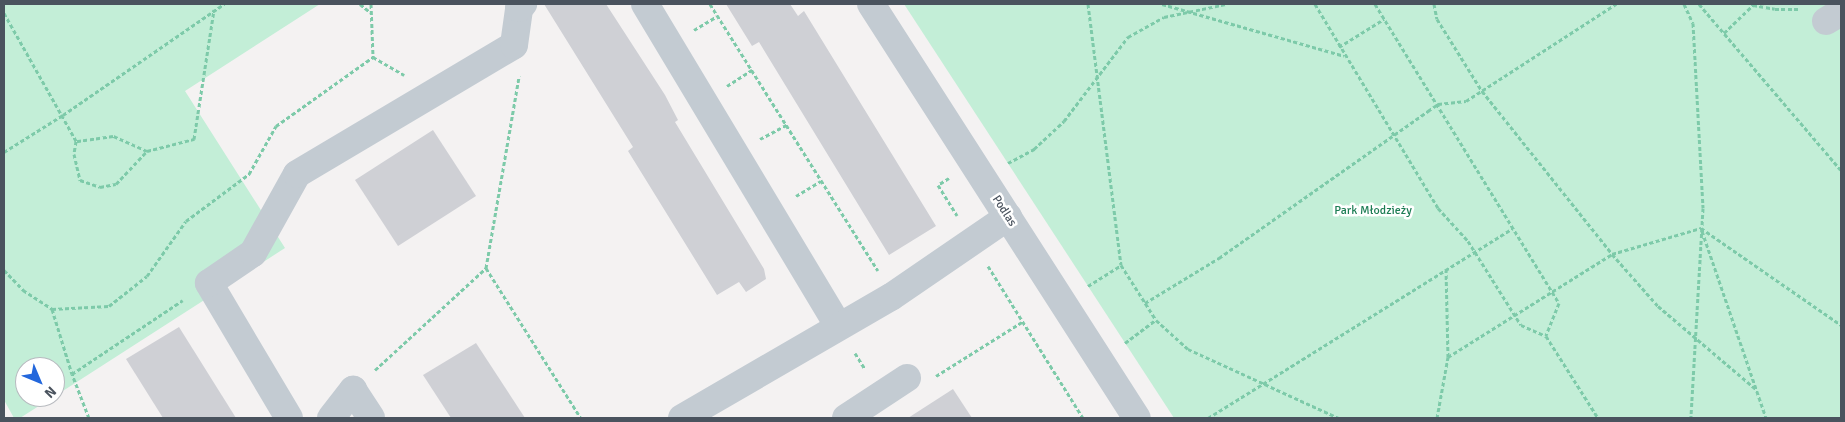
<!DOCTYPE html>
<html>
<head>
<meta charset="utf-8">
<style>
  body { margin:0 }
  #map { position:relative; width:1845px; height:422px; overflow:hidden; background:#f4f2f2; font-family:Signika,sans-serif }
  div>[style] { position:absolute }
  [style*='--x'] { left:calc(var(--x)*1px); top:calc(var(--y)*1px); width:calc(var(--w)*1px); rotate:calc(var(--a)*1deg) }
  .green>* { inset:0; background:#c3eed7 }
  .building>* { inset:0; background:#cfd0d5 }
  .path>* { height:3px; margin-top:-1.5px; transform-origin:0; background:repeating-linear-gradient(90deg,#7dcaa9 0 4px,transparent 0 6.5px) }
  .minor>* { height:28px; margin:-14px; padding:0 14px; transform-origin:14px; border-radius:14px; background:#c3cbd2 }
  span { translate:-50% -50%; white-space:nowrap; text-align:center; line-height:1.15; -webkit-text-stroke:5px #fff; paint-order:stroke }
  .street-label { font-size:12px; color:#4a535e }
  .park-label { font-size:12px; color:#1d7d54 }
  .frame { position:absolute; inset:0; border:5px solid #4a535e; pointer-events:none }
  .north { position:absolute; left:15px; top:357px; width:50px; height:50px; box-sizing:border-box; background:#fff; border:1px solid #b7babf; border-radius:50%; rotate:135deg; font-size:14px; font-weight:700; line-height:20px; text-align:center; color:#4a535e }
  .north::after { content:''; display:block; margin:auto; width:18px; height:22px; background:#2367dc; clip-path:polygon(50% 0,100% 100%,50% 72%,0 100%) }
</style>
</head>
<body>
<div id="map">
  <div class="green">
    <i style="clip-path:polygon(4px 4px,320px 4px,185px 91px,285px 248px,55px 396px,55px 367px,25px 367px,25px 397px,53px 397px,20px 418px,14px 418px,4px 400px)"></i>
    <i style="clip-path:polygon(904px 4px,1841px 4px,1841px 418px,1174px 418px)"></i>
  </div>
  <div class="building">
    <i style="clip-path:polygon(544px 4px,606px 4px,665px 95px,678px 120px,675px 122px,764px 269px,766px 279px,746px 292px,739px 282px,717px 295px,628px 151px,633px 147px)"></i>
    <i style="clip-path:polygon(726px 4px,790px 4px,798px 16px,804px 11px,936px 226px,889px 255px,759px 42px,752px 46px)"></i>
    <i style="clip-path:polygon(433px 130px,476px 196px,398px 246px,355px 180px)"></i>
    <i style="clip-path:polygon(179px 327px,236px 418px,163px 418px,126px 359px)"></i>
    <i style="clip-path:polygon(476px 343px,525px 418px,451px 418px,423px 375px)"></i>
    <i style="clip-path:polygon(953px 389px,972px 418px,908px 418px)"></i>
  </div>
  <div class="path">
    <i style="--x:360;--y:4;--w:13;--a:39"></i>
    <i style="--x:371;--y:4;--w:53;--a:87.8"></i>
    <i style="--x:710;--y:4;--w:315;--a:57.8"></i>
    <i style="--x:1088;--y:4;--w:263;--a:82.8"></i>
    <i style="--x:1121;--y:265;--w:65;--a:57.5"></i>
    <i style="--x:1156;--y:320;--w:43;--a:42.2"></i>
    <i style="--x:1188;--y:349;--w:166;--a:24.6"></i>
    <i style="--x:1162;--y:4;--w:189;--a:15.9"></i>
    <i style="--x:1315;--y:4;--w:238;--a:58.9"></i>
    <i style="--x:1438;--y:208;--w:45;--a:47.7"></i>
    <i style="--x:1468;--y:241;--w:99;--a:57.8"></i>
    <i style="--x:1521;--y:325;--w:27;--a:24"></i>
    <i style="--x:1375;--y:4;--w:351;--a:58.4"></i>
    <i style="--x:1559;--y:303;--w:35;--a:112"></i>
    <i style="--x:1546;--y:336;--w:97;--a:57.6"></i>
    <i style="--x:1434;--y:4;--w:15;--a:79"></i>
    <i style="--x:1437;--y:19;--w:85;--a:58"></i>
    <i style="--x:1482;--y:91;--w:208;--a:51.4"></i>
    <i style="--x:1612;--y:254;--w:69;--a:48.5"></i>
    <i style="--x:1658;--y:306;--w:128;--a:40.3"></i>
    <i style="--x:1684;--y:4;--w:21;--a:65"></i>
    <i style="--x:1693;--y:23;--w:185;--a:86.9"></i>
    <i style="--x:1703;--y:208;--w:210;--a:93.3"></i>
    <i style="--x:1699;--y:4;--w:218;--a:49.5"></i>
    <i style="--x:1753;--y:5;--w:22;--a:10"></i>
    <i style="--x:1775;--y:9;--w:24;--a:0"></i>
    <i style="--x:4;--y:13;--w:147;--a:60.6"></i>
    <i style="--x:76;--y:141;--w:13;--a:99"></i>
    <i style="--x:74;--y:154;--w:27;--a:77"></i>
    <i style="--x:80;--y:180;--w:21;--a:19"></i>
    <i style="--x:100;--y:187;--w:16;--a:-11"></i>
    <i style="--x:116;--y:184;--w:45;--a:-46.8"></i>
    <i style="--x:147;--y:151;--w:37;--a:-156"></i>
    <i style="--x:113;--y:136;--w:37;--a:172"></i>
    <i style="--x:694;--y:30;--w:27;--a:-31"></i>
    <i style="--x:1724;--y:33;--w:42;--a:-44"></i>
    <i style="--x:1339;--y:47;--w:53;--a:-31.9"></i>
    <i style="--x:727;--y:86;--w:30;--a:-33"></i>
    <i style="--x:760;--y:139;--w:30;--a:-28"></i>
    <i style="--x:147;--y:151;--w:49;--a:-14.3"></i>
    <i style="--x:194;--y:139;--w:131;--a:-81.2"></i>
    <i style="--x:4;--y:152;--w:70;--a:-32.1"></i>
    <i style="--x:63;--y:115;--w:196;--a:-34.6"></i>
    <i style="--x:1008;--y:163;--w:30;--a:-28"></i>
    <i style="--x:1034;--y:149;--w:41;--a:-43"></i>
    <i style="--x:1064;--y:121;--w:106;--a:-52.7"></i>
    <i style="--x:1128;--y:37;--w:41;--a:-29.1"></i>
    <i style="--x:1164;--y:17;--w:63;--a:-11.8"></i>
    <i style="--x:949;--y:178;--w:13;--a:148"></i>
    <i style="--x:938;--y:185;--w:36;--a:58"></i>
    <i style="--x:796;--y:196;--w:29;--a:-31"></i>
    <i style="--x:1702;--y:231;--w:198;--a:71.1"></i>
    <i style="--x:988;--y:266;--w:179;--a:58"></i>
    <i style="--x:486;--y:268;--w:195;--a:-80.2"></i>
    <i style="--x:4;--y:270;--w:28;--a:46"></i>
    <i style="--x:23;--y:290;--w:35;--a:33"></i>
    <i style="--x:52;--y:309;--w:68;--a:72.9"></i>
    <i style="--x:1088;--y:286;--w:39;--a:-32"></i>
    <i style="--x:1145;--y:303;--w:87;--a:-31.3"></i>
    <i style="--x:1219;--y:258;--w:256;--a:-35.1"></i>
    <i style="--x:1428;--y:111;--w:12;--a:-35"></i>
    <i style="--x:1438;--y:104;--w:28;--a:-6"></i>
    <i style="--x:1466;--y:101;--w:179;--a:-32.9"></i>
    <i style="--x:52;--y:309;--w:57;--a:-3"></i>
    <i style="--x:109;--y:306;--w:48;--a:-38.3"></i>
    <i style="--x:147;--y:276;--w:67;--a:-54.7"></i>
    <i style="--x:186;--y:221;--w:79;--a:-36.7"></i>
    <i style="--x:249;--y:174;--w:55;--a:-60.6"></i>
    <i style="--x:276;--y:126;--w:119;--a:-35.4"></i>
    <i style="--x:373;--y:57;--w:36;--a:30"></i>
    <i style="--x:1125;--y:343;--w:39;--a:-37"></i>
    <i style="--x:855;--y:353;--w:19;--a:58"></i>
    <i style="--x:1448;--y:357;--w:194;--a:-32.1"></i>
    <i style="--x:1612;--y:254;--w:93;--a:-16.3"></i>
    <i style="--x:1701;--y:228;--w:170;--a:34.7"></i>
    <i style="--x:375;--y:370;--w:151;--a:-42.6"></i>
    <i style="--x:486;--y:268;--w:178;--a:57.7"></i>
    <i style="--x:936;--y:376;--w:102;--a:-32.1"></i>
    <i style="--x:89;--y:418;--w:47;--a:-111.1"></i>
    <i style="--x:72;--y:374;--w:133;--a:-33.7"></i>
    <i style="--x:1208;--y:418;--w:359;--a:-31.9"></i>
    <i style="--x:1437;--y:418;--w:62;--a:-79.8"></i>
    <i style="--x:1448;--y:357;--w:87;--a:-91.3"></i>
  </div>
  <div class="minor">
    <i style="--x:645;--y:4;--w:375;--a:59"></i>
    <i style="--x:871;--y:4;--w:492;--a:57.3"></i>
    <i style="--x:1826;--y:21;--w:17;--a:-31"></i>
    <i style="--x:289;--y:418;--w:157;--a:-120.7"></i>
    <i style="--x:209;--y:283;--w:53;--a:-34.3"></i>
    <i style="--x:253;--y:253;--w:90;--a:-60.9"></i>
    <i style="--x:297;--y:174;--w:252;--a:-30.7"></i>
    <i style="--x:514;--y:45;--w:37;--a:-82"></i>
    <i style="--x:519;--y:8;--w:6;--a:-45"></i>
    <i style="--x:331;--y:418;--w:36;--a:-52"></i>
    <i style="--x:353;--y:390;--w:33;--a:57"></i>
    <i style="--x:682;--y:418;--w:241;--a:-30.1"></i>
    <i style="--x:891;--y:297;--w:142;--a:-34.4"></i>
    <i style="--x:846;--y:418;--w:73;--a:-33.3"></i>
  </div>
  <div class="street-label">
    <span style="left:1004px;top:211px;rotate:57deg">Podlas</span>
  </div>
  <div class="park-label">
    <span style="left:1373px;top:211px">Park Młodzieży</span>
  </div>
  <div class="frame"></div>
  <div class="north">N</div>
</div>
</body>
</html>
